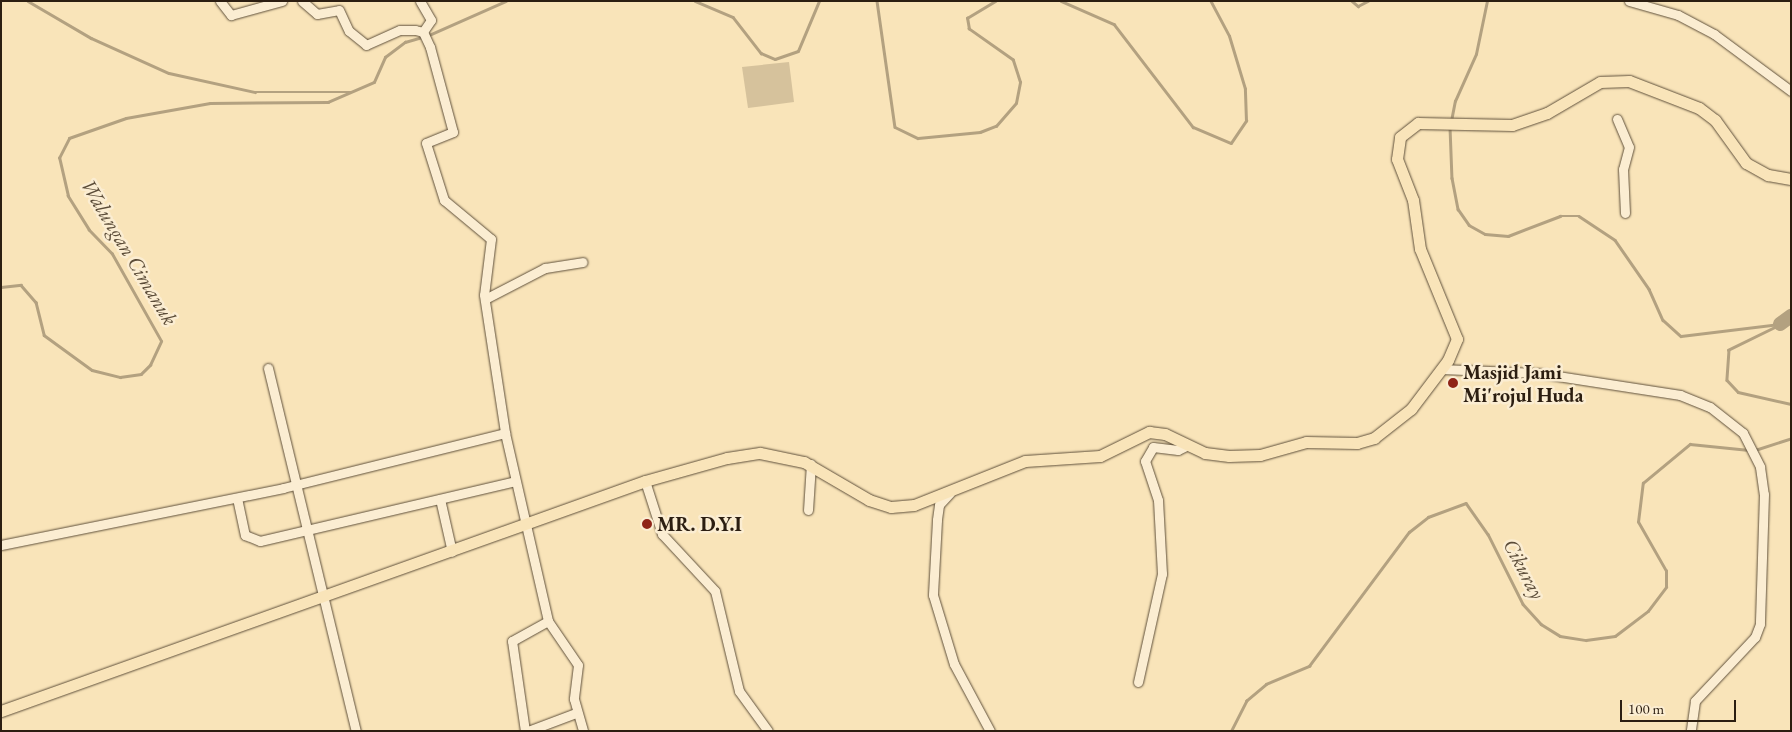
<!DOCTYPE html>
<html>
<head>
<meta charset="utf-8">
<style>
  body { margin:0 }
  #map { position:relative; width:1792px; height:732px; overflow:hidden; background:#f9e4b9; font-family:"EB Garamond",serif }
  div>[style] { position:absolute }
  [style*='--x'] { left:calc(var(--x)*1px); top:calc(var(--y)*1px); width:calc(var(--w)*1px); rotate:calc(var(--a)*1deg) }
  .green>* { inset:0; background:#d6c29c }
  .stream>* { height:2.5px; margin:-1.25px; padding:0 1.25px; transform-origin:1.25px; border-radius:1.25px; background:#b3a180 }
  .river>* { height:14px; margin:-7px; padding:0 7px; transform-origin:7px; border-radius:7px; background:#b3a180 }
  .roads { filter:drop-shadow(0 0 1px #5f503b) drop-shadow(0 0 1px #5f503b) }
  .minor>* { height:9px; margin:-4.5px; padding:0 4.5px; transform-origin:4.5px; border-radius:4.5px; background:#fbedd2 }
  .major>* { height:11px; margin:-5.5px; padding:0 5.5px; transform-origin:5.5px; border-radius:5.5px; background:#f9e4b9 }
  .dots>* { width:14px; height:14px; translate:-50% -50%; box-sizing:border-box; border:2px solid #fbedd2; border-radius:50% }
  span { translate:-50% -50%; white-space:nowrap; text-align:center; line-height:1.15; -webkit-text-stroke:5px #fbedd2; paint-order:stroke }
  .poi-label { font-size:20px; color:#2c1e11; font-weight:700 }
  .left { translate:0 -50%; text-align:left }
  .water-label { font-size:21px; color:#5b4c38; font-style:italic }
  .frame { position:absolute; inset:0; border:2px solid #2c1e11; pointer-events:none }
  .scale { position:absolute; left:1620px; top:700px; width:116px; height:22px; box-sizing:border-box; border:2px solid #2c1e11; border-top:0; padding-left:6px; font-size:15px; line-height:18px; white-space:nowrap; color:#2c1e11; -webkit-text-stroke:4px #fbedd2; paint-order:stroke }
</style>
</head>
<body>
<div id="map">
  <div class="green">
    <i style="clip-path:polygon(789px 62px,794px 102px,748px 108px,742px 67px)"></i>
  </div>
  <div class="stream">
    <i style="--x:28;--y:1;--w:73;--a:30.4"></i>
    <i style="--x:91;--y:38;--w:85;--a:24.2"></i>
    <i style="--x:169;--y:73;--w:88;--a:12.5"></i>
    <i style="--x:255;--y:92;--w:97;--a:0"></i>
    <i style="--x:695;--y:1;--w:41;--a:22.8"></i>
    <i style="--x:733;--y:17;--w:46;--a:52.1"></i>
    <i style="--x:761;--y:53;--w:15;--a:23"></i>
    <i style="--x:775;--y:59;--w:24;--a:-19"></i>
    <i style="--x:798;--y:51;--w:54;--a:-67.2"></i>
    <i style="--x:877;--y:1;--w:127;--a:81.9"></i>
    <i style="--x:895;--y:127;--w:25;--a:26"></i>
    <i style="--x:918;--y:138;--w:62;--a:-5.5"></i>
    <i style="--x:980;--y:132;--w:17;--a:-21"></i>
    <i style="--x:996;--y:126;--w:30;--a:-49"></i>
    <i style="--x:1016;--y:103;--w:21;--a:-79"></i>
    <i style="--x:1020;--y:82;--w:23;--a:-108"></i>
    <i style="--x:1013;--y:60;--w:54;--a:-144.8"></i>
    <i style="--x:969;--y:29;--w:11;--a:-100"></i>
    <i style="--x:967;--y:18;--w:33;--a:-31"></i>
    <i style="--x:1061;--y:1;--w:58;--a:23.5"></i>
    <i style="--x:1114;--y:24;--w:130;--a:52.5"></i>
    <i style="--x:1193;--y:127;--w:41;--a:22.8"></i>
    <i style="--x:1231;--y:143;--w:27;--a:-56"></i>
    <i style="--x:1246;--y:121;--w:32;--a:-92"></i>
    <i style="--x:1245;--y:89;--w:55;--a:-106.8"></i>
    <i style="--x:1229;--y:36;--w:40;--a:-118"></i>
    <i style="--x:1352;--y:1;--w:8;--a:40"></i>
    <i style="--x:1358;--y:6;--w:11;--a:-27"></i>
    <i style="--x:427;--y:36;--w:86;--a:-23.9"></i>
    <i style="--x:1451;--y:121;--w:20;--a:-79"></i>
    <i style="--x:1455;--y:101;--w:51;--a:-65.9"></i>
    <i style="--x:1476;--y:54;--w:54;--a:-78.3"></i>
    <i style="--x:1450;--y:127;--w:51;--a:87.8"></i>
    <i style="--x:1452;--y:178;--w:32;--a:79"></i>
    <i style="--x:1458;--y:209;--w:19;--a:55"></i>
    <i style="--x:1469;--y:225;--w:18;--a:29"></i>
    <i style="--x:1485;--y:234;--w:23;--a:5"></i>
    <i style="--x:1508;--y:236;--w:56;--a:-21"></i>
    <i style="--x:1560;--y:216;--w:19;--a:0"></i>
    <i style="--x:1579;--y:216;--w:43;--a:33.7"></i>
    <i style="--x:1615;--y:240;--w:60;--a:55.2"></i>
    <i style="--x:1649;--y:289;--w:34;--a:66"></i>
    <i style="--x:1663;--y:320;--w:24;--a:42"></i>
    <i style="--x:1681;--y:336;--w:100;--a:-6.9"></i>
    <i style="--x:1;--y:287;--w:20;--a:-6"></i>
    <i style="--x:21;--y:285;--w:23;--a:49"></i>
    <i style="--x:36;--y:302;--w:34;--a:76"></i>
    <i style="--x:44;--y:335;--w:59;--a:36.1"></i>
    <i style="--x:92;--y:370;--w:29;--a:14"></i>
    <i style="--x:120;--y:377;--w:21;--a:-8"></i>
    <i style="--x:141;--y:374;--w:13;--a:-45"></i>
    <i style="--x:150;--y:365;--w:26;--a:-65"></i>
    <i style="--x:161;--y:341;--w:100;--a:-119.4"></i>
    <i style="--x:112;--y:254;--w:33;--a:-134"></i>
    <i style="--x:89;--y:230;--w:40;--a:-122"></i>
    <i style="--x:68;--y:196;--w:39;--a:-103"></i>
    <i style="--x:59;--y:158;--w:22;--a:-63"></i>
    <i style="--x:69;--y:138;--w:60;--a:-19.3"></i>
    <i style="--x:126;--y:118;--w:85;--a:-10.1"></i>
    <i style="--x:210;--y:103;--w:118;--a:-0.5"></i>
    <i style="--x:328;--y:102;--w:50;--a:-23.5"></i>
    <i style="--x:374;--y:82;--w:27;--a:-66"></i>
    <i style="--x:385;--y:57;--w:25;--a:-37"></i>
    <i style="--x:405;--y:42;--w:18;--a:-16"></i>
    <i style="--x:1778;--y:326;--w:55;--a:153.9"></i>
    <i style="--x:1729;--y:350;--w:30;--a:94"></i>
    <i style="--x:1727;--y:380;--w:16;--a:47"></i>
    <i style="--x:1738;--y:392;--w:54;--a:12.8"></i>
    <i style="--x:1755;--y:450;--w:38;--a:-18"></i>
    <i style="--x:1231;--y:731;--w:34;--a:-63"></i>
    <i style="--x:1246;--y:701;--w:26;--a:-40"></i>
    <i style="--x:1266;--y:684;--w:47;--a:-22.7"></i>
    <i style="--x:1309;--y:666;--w:167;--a:-53.3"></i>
    <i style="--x:1409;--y:532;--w:24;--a:-38"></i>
    <i style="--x:1428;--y:517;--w:40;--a:-20.2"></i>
    <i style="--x:1466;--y:503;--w:38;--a:55"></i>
    <i style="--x:1488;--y:534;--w:78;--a:63.4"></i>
    <i style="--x:1523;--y:604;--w:27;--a:48"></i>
    <i style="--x:1541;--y:624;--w:22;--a:32"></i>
    <i style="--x:1560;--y:636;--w:26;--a:9"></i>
    <i style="--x:1586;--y:640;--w:29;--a:-8"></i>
    <i style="--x:1615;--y:636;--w:41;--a:-37.1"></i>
    <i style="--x:1648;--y:611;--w:30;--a:-53"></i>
    <i style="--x:1666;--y:587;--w:16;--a:-90"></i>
    <i style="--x:1666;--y:571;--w:56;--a:-119.7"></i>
    <i style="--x:1638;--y:522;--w:39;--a:-83"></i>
    <i style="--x:1643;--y:483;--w:61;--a:-39.7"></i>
    <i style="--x:1690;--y:444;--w:59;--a:5.8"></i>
  </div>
  <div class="river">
    <i style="--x:1780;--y:324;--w:14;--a:-36"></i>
  </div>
  <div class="roads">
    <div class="minor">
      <i style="--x:220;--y:1;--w:18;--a:52"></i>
      <i style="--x:231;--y:15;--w:53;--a:-15.4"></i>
      <i style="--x:302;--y:1;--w:20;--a:41"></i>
      <i style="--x:317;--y:14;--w:22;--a:-10"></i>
      <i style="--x:339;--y:10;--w:23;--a:65"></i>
      <i style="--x:349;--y:31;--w:22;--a:39"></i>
      <i style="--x:366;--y:45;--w:37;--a:-24"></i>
      <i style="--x:400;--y:30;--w:15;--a:0"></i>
      <i style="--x:415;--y:30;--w:8;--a:14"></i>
      <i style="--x:423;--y:32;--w:17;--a:65"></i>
      <i style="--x:430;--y:47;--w:88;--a:74.9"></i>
      <i style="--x:453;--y:132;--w:29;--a:158"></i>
      <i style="--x:426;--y:143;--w:60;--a:72.5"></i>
      <i style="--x:444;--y:200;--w:61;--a:39.7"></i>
      <i style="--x:491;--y:239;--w:56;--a:97.1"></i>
      <i style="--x:484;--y:295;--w:140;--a:81.3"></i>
      <i style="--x:505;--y:433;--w:193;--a:77.1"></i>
      <i style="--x:548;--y:621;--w:53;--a:55.7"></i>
      <i style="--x:578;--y:665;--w:34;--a:97"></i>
      <i style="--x:574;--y:699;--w:33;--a:74"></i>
      <i style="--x:420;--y:1;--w:22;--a:60"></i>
      <i style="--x:431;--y:20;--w:14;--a:124"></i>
      <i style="--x:1629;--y:1;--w:51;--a:15.9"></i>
      <i style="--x:1678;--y:15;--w:41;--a:27.8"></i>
      <i style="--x:1714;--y:34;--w:96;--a:36.5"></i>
      <i style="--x:1617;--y:119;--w:30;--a:67"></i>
      <i style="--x:1629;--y:147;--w:23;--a:105"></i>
      <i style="--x:1623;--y:169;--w:44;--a:87.4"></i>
      <i style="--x:485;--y:299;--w:68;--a:-27.3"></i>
      <i style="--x:545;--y:268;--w:38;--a:-9"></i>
      <i style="--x:268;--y:368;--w:374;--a:76.4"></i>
      <i style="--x:1441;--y:369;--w:97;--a:2.4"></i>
      <i style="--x:1538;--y:373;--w:144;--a:8.8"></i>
      <i style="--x:1680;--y:395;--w:32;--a:22"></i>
      <i style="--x:1710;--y:407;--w:42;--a:38.2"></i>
      <i style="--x:1743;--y:433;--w:38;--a:63"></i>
      <i style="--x:1760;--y:467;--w:27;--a:82"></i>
      <i style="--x:1764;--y:494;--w:130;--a:91.8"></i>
      <i style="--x:1760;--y:624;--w:14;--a:111"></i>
      <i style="--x:1755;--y:637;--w:88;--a:133.2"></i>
      <i style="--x:1695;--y:701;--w:30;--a:98"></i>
      <i style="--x:645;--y:481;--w:56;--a:72.2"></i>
      <i style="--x:662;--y:534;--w:78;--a:47.1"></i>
      <i style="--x:715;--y:591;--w:103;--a:76.5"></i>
      <i style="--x:739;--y:691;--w:49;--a:54.1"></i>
      <i style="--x:950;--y:493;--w:16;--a:133"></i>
      <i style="--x:939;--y:505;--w:15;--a:98"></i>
      <i style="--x:937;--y:520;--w:75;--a:93.1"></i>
      <i style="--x:933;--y:595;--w:72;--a:73.1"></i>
      <i style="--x:954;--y:664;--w:76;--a:61.8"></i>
      <i style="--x:237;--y:498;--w:38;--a:78"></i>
      <i style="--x:245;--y:535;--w:16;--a:22"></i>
      <i style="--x:260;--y:541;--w:262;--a:-13.2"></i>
      <i style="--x:440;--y:499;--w:54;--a:77.2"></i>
      <i style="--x:808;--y:510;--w:46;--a:-86.3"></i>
      <i style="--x:1;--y:545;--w:288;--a:-11.4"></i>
      <i style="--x:283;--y:488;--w:229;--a:-13.9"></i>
      <i style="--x:1138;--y:682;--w:111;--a:-77.5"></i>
      <i style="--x:1162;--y:574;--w:74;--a:-93.1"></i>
      <i style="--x:1158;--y:500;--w:41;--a:-108.4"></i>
      <i style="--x:1145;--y:461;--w:16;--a:-60"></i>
      <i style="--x:1153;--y:447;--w:25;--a:7"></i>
      <i style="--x:1178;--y:450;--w:9;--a:-27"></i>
      <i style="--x:525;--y:731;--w:91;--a:-98.2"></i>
      <i style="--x:512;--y:641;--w:41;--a:-29.1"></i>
      <i style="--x:528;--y:731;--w:51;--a:-20.6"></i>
    </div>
    <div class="major">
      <i style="--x:1;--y:711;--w:684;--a:-19.65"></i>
      <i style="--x:645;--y:481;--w:85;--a:-15.7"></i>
      <i style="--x:727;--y:458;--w:33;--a:-9"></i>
      <i style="--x:760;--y:453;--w:45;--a:11.6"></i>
      <i style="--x:804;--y:462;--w:75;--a:30.3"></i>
      <i style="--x:869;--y:500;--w:23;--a:18"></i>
      <i style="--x:891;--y:507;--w:23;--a:-5"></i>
      <i style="--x:914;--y:505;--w:119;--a:-21.6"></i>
      <i style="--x:1025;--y:461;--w:75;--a:-3.8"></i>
      <i style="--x:1100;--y:456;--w:55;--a:-26.1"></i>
      <i style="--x:1149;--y:432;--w:16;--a:7"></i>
      <i style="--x:1165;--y:434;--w:44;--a:25.4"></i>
      <i style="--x:1205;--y:453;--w:24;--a:7"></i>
      <i style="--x:1229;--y:456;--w:31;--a:-2"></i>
      <i style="--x:1260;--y:455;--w:48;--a:-15.8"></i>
      <i style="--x:1306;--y:442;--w:51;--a:1.1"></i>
      <i style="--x:1357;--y:443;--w:18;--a:-16"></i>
      <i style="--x:1374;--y:438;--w:47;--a:-38.1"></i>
      <i style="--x:1411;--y:409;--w:61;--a:-52.9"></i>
      <i style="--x:1448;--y:360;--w:23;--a:-67"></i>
      <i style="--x:1457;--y:339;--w:97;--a:-112.3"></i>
      <i style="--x:1420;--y:249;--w:49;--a:-98.1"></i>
      <i style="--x:1413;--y:200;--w:44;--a:-111.3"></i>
      <i style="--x:1397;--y:159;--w:22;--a:-82"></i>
      <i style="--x:1400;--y:137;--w:23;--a:-38"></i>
      <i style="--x:1418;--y:123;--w:94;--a:1.2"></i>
      <i style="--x:1512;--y:125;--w:37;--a:-19"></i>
      <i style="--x:1547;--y:113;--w:61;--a:-30.3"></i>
      <i style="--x:1600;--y:82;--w:29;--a:-2"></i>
      <i style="--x:1629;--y:81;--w:75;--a:21.1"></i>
      <i style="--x:1699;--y:108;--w:20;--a:37"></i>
      <i style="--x:1715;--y:120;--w:53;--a:54.2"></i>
      <i style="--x:1746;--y:163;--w:25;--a:29"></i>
      <i style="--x:1768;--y:175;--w:23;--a:10"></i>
    </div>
  </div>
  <div class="dots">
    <i style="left:1453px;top:383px;background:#8f2418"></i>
    <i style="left:647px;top:524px;background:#8f2418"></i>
  </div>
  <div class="poi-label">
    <span class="left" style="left:1463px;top:384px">Masjid Jami<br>Mi'rojul Huda</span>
    <span class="left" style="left:657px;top:524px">MR. D.Y.I</span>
  </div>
  <div class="water-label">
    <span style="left:129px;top:252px;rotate:59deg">Walungan Cimanuk</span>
    <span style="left:1524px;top:569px;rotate:62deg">Cikuray</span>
  </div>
  <div class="frame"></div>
  <div class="scale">100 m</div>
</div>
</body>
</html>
